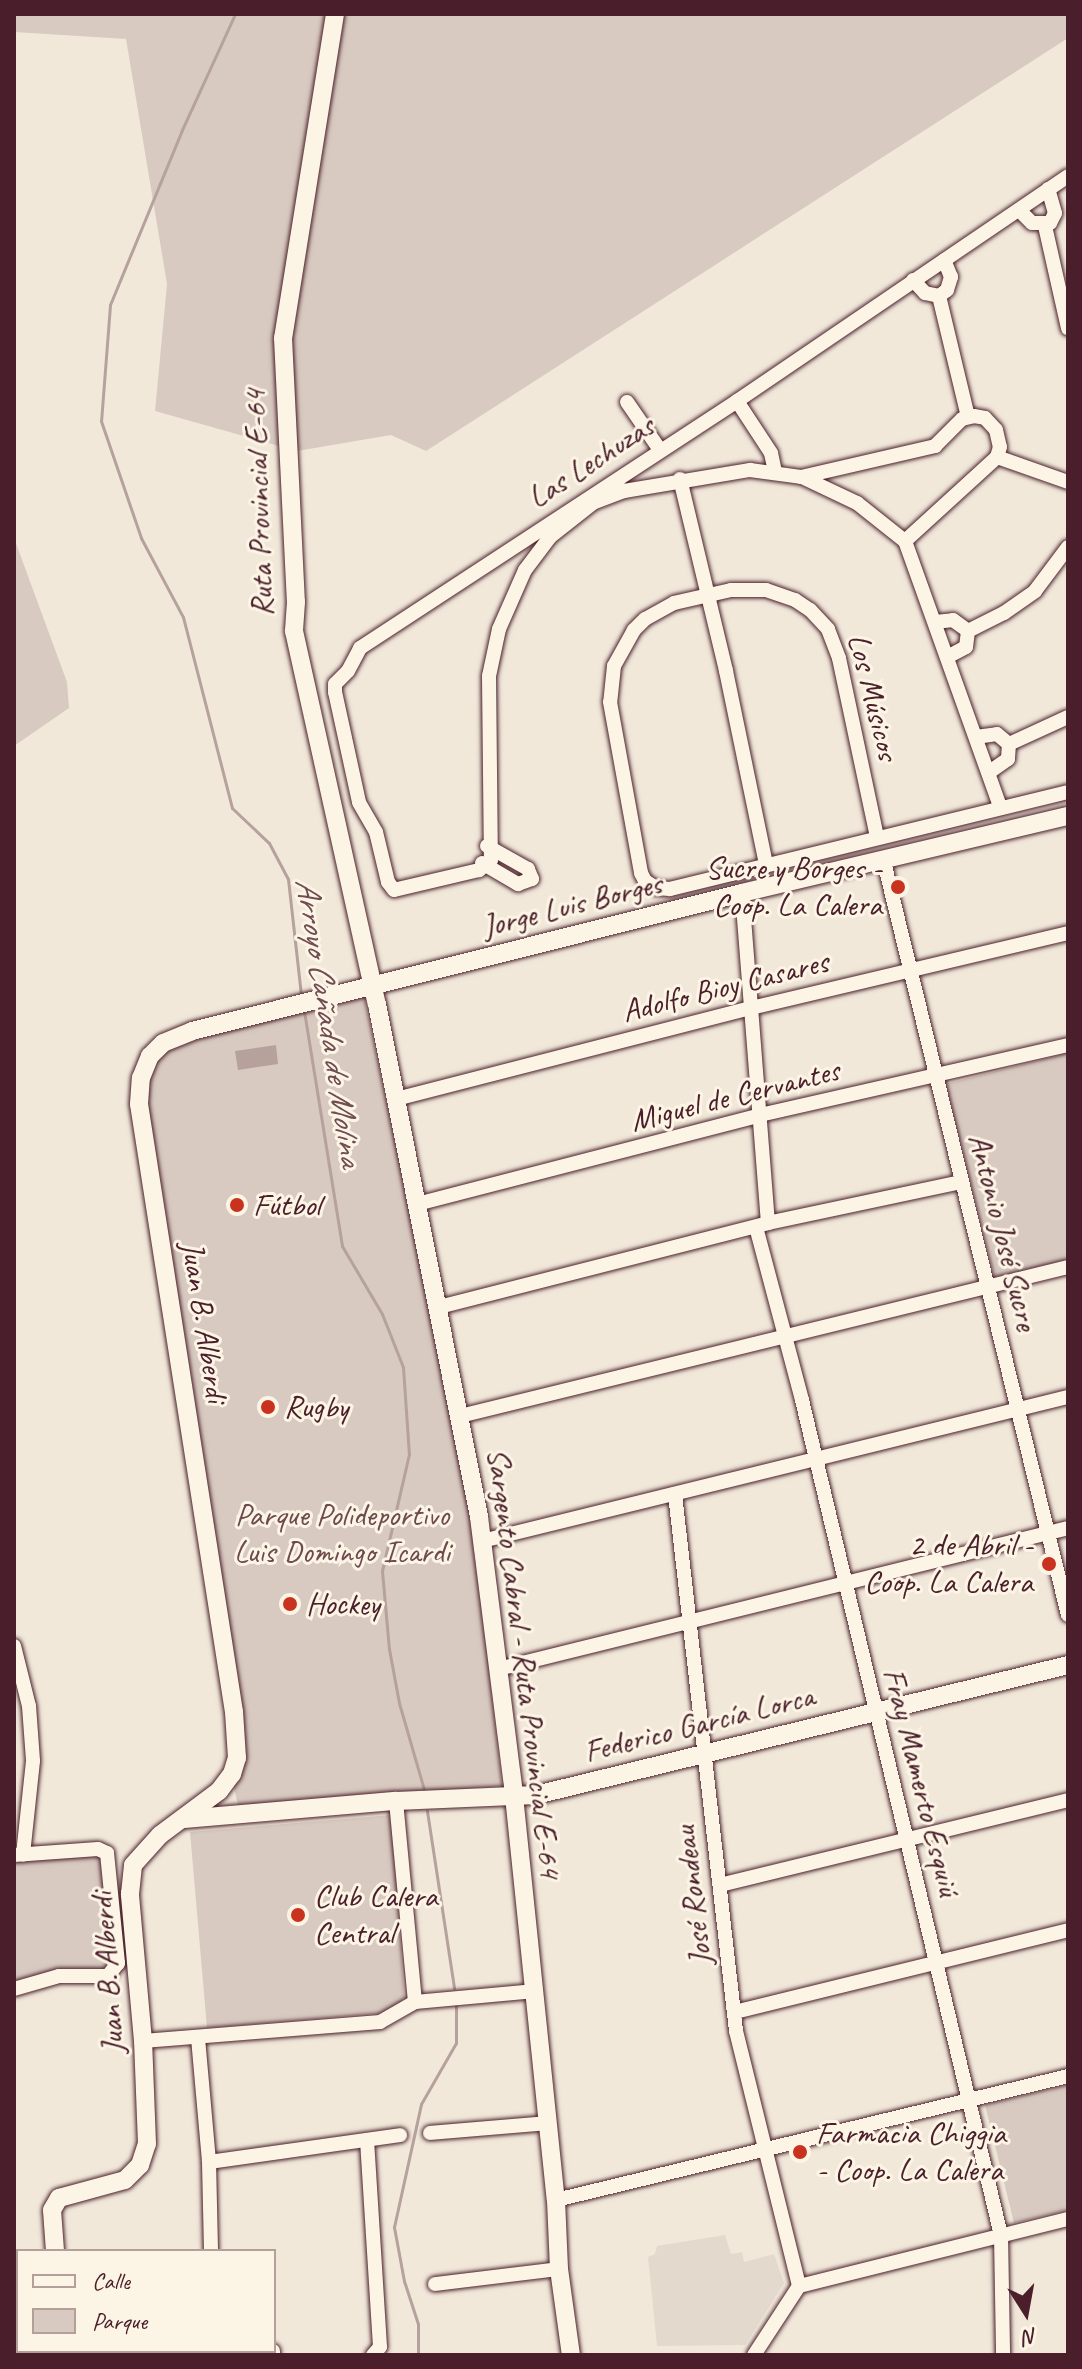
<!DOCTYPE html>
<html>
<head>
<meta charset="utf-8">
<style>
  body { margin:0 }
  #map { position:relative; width:1082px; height:2369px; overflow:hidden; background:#f1e8da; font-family:Caveat,sans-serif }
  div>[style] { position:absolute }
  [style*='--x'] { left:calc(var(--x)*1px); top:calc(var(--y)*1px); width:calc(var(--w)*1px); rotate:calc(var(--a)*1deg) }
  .built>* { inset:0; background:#e4d9cd }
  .green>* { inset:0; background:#d8cac0 }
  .water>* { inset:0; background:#b6a19c }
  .stream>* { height:3px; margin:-1.5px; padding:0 1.5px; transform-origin:1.5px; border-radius:1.5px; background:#b6a19c }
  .roads { filter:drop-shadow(0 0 2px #4a1f2b) drop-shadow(0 0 2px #4a1f2b) }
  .street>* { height:14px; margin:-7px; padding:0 7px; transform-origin:7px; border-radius:7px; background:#fcf5e5 }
  .secondary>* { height:18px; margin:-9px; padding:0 9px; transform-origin:9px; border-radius:9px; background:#fcf5e5 }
  .dots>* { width:22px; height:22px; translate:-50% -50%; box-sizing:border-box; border:4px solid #fcf5e5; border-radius:50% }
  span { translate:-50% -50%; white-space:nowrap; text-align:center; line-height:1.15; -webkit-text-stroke:6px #fcf5e5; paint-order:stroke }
  .street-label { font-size:32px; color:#4a1f2b }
  .poi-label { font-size:32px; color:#4a1f2b }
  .right { translate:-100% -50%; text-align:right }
  .left { translate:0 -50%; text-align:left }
  .park-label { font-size:32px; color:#6e4a50 }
  .water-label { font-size:34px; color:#704c53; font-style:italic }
  .frame { position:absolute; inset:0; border:16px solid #4a1f2b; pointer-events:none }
  .legend { position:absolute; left:16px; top:2249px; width:260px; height:104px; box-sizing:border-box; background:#fcf5e5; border:2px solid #b59f9b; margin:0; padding:10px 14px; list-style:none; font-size:24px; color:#4a1f2b }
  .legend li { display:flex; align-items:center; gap:16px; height:40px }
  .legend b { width:40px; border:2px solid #b59f9b }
  .north { position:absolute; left:986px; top:2273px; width:80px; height:80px; -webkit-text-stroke:6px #fcf5e5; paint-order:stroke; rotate:169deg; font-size:22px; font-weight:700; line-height:32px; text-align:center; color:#4a1f2b }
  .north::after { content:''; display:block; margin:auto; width:28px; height:36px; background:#4a1f2b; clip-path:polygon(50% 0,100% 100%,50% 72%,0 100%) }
</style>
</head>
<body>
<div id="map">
  <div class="built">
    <i style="clip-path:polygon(725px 2235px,731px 2254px,742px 2252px,744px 2262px,774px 2254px,784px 2283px,745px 2345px,657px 2346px,648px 2257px,655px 2254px,657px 2246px)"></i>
  </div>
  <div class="green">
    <i style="clip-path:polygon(14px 14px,1068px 14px,1068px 38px,426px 451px,391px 435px,297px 451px,155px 411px,167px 284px,126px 39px,14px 32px)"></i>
    <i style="clip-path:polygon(14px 538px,67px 682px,69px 708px,14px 746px)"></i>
    <i style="clip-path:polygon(364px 997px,440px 1354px,474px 1537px,502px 1786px,238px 1806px,234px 1786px,245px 1757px,245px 1742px,144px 1103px,147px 1072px,167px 1045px)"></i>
    <i style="clip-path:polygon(1068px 1053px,1068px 1259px,995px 1278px,946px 1084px)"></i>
    <i style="clip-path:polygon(392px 1815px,404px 1998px,393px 2012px,207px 2028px,190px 1832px)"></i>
    <i style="clip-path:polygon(100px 1855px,112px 1965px,107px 1970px,14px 1984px,14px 1861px)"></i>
    <i style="clip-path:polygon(1068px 2085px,1068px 2210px,1014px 2223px,985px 2105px)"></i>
  </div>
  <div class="water">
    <i style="clip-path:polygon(276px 1045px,278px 1064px,238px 1070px,235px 1051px)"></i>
  </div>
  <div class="stream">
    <i style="--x:235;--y:14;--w:128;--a:114.6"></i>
    <i style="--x:182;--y:130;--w:189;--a:112.4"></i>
    <i style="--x:110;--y:305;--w:116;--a:94.4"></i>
    <i style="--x:101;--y:421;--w:124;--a:71.1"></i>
    <i style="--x:141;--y:538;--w:89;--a:62"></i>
    <i style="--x:183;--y:617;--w:197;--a:75.6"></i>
    <i style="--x:232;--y:808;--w:51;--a:43.4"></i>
    <i style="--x:269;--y:843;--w:41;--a:62.2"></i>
    <i style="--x:288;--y:879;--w:117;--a:83.6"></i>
    <i style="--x:304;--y:1011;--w:238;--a:80.8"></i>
    <i style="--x:342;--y:1246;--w:79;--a:59.5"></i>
    <i style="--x:382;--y:1314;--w:57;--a:68.4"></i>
    <i style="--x:403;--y:1367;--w:87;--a:86.1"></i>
    <i style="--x:409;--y:1454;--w:120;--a:103"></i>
    <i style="--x:382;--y:1571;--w:78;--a:84.9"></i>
    <i style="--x:389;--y:1649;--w:55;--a:79.5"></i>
    <i style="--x:399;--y:1703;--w:94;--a:73.9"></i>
    <i style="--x:427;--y:1811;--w:179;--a:81.3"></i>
    <i style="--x:418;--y:2355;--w:31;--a:-90"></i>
    <i style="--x:418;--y:2324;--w:45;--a:-108"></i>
    <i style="--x:404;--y:2281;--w:55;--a:-100.5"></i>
    <i style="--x:394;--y:2227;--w:126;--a:-77.6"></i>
    <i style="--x:421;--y:2104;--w:70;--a:-60.2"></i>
    <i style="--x:456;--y:2043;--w:38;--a:-90"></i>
  </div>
  <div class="roads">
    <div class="street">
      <i style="--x:1019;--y:210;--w:18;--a:45"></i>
      <i style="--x:1032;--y:223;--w:18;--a:0"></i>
      <i style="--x:1050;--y:223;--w:11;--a:-63"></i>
      <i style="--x:1055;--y:213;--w:25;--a:-106"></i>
      <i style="--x:1045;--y:226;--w:105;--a:77.3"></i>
      <i style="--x:913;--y:280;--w:18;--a:47"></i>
      <i style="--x:925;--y:293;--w:14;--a:12"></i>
      <i style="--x:939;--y:296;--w:10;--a:-37"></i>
      <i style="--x:947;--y:290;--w:14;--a:-73"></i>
      <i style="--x:951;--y:277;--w:18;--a:-112"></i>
      <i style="--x:939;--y:296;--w:124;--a:76.5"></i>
      <i style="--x:737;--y:401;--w:62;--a:56.8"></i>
      <i style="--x:771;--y:453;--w:19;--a:78"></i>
      <i style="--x:627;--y:402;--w:58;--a:55.5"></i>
      <i style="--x:997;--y:457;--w:75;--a:19.4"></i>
      <i style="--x:802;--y:477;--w:61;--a:25.3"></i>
      <i style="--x:857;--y:503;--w:61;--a:38.4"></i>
      <i style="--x:905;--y:541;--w:282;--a:70.3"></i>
      <i style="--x:680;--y:479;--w:197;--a:76.5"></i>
      <i style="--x:726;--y:671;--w:197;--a:78.3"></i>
      <i style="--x:618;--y:488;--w:7;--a:27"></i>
      <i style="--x:624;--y:491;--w:128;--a:-9.5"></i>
      <i style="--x:750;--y:470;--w:51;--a:7.8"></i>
      <i style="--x:801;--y:477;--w:138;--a:-13"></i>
      <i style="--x:935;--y:446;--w:38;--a:-45"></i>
      <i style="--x:962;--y:419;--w:12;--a:-14"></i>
      <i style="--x:974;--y:416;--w:11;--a:10"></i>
      <i style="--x:985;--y:418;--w:16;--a:47"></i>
      <i style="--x:996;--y:430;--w:17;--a:77"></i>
      <i style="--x:1000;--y:447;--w:10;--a:107"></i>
      <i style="--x:624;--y:491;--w:33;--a:159"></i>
      <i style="--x:593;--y:503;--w:55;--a:141.7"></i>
      <i style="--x:550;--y:537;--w:41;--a:127.1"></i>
      <i style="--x:525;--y:570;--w:64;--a:113.8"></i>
      <i style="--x:499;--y:629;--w:48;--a:102"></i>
      <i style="--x:489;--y:676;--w:184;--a:89.4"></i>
      <i style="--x:491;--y:860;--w:16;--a:140"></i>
      <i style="--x:479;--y:870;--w:87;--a:166.8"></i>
      <i style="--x:394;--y:890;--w:10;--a:-127"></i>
      <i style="--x:388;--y:882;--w:51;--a:-103.5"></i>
      <i style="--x:376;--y:832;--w:34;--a:-120"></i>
      <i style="--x:359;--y:802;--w:113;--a:-102.3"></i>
      <i style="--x:335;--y:692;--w:8;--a:-90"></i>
      <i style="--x:335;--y:684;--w:18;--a:-45"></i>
      <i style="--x:348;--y:671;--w:26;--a:-62"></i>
      <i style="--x:360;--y:648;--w:451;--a:-33.2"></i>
      <i style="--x:737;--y:401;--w:400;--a:-34.2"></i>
      <i style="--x:905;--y:541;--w:125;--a:-42.4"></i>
      <i style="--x:935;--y:622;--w:18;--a:-6"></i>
      <i style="--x:953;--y:620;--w:19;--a:36"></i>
      <i style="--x:968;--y:631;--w:16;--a:97"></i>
      <i style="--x:966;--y:647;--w:21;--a:152"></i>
      <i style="--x:968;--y:631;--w:40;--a:-26.6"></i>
      <i style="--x:1004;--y:613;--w:38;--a:-35"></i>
      <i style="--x:1035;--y:591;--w:55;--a:-53.1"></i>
      <i style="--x:976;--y:737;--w:21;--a:-8"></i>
      <i style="--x:997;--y:734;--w:16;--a:40"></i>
      <i style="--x:1009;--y:744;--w:15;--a:94"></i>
      <i style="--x:1008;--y:759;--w:24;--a:145"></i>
      <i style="--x:1009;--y:744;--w:65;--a:-24.6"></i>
      <i style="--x:877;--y:837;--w:183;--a:-102"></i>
      <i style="--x:839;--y:658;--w:31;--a:-111"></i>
      <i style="--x:828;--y:629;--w:26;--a:-133"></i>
      <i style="--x:810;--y:610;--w:18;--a:-146"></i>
      <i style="--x:795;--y:600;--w:31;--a:-161"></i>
      <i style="--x:766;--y:590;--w:35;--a:180"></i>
      <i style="--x:731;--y:590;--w:58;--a:167.2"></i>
      <i style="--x:674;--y:603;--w:33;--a:151"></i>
      <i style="--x:645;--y:619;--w:16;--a:135"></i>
      <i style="--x:634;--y:630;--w:41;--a:119.1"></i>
      <i style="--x:614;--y:666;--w:36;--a:96"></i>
      <i style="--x:610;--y:702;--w:174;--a:79.7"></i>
      <i style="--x:641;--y:873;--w:9;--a:63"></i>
      <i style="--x:645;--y:881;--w:13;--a:32"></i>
      <i style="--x:656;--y:888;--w:14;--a:4"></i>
      <i style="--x:670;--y:889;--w:410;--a:-13.7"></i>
      <i style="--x:884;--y:862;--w:775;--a:76.27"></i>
      <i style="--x:482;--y:863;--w:42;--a:30.3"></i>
      <i style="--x:518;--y:884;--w:15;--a:-20"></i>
      <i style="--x:532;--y:879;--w:11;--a:-112"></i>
      <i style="--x:528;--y:869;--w:47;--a:-150.7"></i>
      <i style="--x:742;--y:893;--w:331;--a:85.5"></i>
      <i style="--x:396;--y:1099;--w:366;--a:-14.4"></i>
      <i style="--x:751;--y:1008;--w:326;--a:-13.3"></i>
      <i style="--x:417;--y:1204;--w:354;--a:-14.5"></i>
      <i style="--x:760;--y:1115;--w:316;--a:-12.8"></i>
      <i style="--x:756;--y:1227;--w:179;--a:75.1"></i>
      <i style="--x:802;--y:1400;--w:858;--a:76.6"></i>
      <i style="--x:1001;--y:2235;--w:120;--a:89"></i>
      <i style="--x:439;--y:1307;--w:340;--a:-14.3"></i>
      <i style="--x:768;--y:1223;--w:197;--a:-12"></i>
      <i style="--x:460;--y:1416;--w:626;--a:-13.77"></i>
      <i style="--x:675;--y:1494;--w:540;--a:83.52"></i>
      <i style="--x:736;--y:2031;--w:263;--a:76.1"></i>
      <i style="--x:482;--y:1541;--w:603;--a:-13.81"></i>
      <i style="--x:14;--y:1646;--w:62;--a:76"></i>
      <i style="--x:29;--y:1706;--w:55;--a:85.8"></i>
      <i style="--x:33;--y:1761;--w:94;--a:96.1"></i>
      <i style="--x:498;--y:1669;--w:587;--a:-13.89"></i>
      <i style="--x:396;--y:1801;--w:202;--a:84.6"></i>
      <i style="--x:14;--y:1855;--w:84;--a:-4.1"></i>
      <i style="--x:98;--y:1849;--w:10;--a:24"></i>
      <i style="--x:107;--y:1853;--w:111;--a:84.3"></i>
      <i style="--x:118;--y:1963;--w:16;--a:128"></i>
      <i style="--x:108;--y:1976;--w:49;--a:180"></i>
      <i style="--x:59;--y:1976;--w:47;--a:163.9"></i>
      <i style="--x:720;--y:1885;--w:358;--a:-13.7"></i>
      <i style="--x:735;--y:2012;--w:343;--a:-13.8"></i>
      <i style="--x:198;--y:2038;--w:124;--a:84.9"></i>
      <i style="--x:209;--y:2162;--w:89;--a:88.7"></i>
      <i style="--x:143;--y:2041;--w:238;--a:-4.6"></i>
      <i style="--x:380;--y:2022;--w:40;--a:-29.7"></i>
      <i style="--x:415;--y:2002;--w:121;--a:-5.2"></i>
      <i style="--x:430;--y:2133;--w:118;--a:-4.8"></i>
      <i style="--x:367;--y:2140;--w:207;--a:86.4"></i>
      <i style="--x:380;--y:2347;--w:11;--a:131"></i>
      <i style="--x:209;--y:2162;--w:193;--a:-8"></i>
      <i style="--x:556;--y:2200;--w:527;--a:-13.61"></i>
      <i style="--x:435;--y:2284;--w:125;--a:-6.9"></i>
      <i style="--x:214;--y:2351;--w:4;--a:90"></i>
      <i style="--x:273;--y:2351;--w:4;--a:90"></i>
      <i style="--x:754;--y:2355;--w:82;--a:-56.9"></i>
      <i style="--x:799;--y:2286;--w:277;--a:-14"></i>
    </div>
    <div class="secondary">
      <i style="--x:335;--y:14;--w:328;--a:99.1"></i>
      <i style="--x:283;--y:338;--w:264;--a:87.2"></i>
      <i style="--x:296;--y:602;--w:29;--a:94"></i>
      <i style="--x:294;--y:631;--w:382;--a:77.5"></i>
      <i style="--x:377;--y:1004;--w:523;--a:78.75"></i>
      <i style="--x:479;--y:1517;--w:281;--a:82.8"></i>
      <i style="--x:514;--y:1796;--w:406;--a:84.1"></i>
      <i style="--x:556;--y:2200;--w:69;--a:87.5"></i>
      <i style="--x:559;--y:2269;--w:87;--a:82.1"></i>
      <i style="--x:184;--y:1819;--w:213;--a:-4.9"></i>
      <i style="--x:396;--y:1801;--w:140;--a:-2.5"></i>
      <i style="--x:536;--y:1795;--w:548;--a:-13.73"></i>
      <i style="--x:55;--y:2251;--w:41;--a:-94.2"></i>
      <i style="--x:52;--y:2210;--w:14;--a:-60"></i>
      <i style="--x:59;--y:2198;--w:68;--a:-15.3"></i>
      <i style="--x:125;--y:2180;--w:21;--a:-45"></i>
      <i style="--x:140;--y:2165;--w:22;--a:-72"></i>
      <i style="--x:147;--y:2144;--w:103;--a:-92.2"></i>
      <i style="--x:143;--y:2041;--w:148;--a:-95.1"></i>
      <i style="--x:130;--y:1894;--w:29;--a:-84"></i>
      <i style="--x:133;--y:1865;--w:40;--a:-48"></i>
      <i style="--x:160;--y:1835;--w:74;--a:-36.7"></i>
      <i style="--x:219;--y:1791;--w:21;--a:-53"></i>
      <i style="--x:232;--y:1774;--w:17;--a:-73"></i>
      <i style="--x:237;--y:1758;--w:46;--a:-93.7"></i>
      <i style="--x:234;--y:1712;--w:615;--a:-98.88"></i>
      <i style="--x:139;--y:1104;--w:26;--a:-86"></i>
      <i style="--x:141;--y:1078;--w:24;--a:-68"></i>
      <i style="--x:150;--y:1056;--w:18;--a:-45"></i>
      <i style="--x:163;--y:1043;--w:31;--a:-22"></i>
      <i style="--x:192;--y:1031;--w:567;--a:-14.09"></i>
      <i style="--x:742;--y:893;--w:335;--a:-13.3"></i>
      <i style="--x:63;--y:2351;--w:4;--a:90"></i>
    </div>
  </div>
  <div class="dots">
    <i style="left:898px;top:887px;background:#c8321e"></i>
    <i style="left:237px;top:1205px;background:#c8321e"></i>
    <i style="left:268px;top:1407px;background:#c8321e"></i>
    <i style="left:1049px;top:1564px;background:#c8321e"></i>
    <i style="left:290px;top:1604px;background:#c8321e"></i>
    <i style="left:298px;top:1915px;background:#c8321e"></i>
    <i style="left:800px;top:2152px;background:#c8321e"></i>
  </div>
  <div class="street-label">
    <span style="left:591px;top:462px;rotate:-33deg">Las Lechuzas</span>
    <span style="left:259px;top:503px;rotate:-92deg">Ruta Provincial E-64</span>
    <span style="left:873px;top:697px;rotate:76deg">Los Músicos</span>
    <span style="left:572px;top:905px;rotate:-14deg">Jorge Luis Borges</span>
    <span style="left:725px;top:987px;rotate:-14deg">Adolfo Bioy Casares</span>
    <span style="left:735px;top:1096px;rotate:-14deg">Miguel de Cervantes</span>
    <span style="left:1003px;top:1232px;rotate:76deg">Antonio José Sucre</span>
    <span style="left:204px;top:1322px;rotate:81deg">Juan B. Alberdi</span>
    <span style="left:524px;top:1663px;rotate:83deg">Sargento Cabral - Ruta Provincial E-64</span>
    <span style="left:699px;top:1724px;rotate:-14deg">Federico García Lorca</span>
    <span style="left:921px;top:1782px;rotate:76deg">Fray Mamerto Esquiú</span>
    <span style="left:693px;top:1896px;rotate:-97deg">José Rondeau</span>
    <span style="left:108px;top:1973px;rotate:-94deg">Juan B. Alberdi</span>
  </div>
  <div class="poi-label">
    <span class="right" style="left:882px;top:887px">Sucre y Borges -<br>Coop. La Calera</span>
    <span class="left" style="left:253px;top:1205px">Fútbol</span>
    <span class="left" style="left:284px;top:1407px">Rugby</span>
    <span class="right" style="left:1033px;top:1564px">2 de Abril -<br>Coop. La Calera</span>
    <span class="left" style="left:306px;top:1604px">Hockey</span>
    <span class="left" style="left:314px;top:1915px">Club Calera<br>Central</span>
    <span class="left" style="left:816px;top:2152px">Farmacia Chiggia<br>- Coop. La Calera</span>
  </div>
  <div class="park-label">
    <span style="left:342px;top:1534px">Parque Polideportivo<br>Luis Domingo Icardi</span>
  </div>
  <div class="water-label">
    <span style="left:330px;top:1022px;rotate:81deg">Arroyo Cañada de Molina</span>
  </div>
  <div class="frame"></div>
  <ul class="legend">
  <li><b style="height:10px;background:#fcf5e5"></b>Calle</li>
  <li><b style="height:22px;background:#d8cac0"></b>Parque</li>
  </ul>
  <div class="north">N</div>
</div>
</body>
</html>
